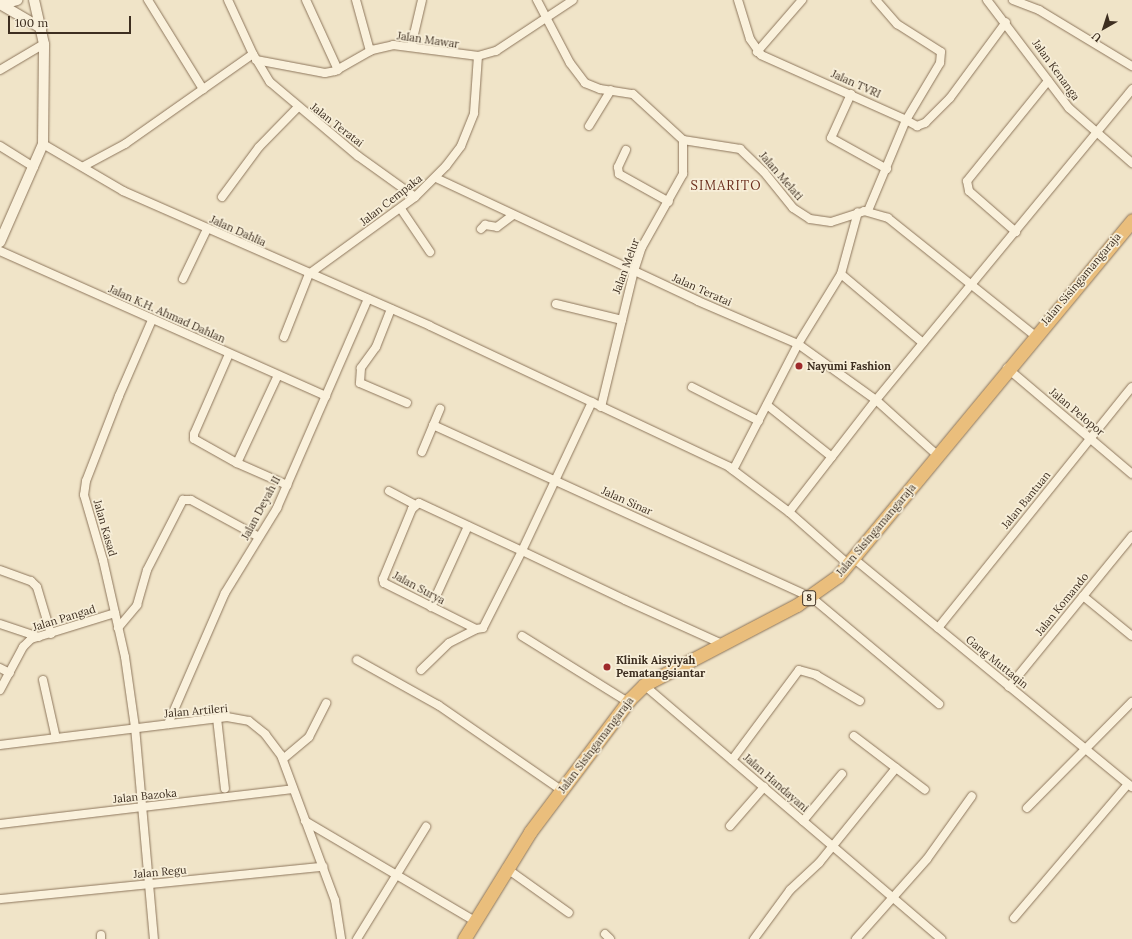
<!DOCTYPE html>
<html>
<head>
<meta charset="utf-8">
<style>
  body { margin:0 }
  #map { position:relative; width:1132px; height:939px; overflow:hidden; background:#f0e4c8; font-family:Lora,serif }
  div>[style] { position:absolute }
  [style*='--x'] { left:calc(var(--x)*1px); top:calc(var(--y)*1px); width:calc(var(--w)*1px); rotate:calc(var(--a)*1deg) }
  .roads { filter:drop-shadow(0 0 1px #8d765c) drop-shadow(0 0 1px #8d765c) }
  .minor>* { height:8px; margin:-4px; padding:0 4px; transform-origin:4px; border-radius:4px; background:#faf1dc }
  .tertiary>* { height:10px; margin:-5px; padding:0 5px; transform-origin:5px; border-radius:5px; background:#faf1dc }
  .trunk>* { height:13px; margin:-6.5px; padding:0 6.5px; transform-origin:6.5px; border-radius:6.5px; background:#eabe7c }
  .dots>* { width:11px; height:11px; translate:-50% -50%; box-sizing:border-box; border:2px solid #f7eed8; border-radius:50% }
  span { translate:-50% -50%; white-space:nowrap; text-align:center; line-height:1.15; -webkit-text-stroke:3.5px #f7eed8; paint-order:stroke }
  .shield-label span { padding:1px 3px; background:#f7eed8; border:1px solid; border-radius:3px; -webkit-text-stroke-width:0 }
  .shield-label { font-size:10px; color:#3d2e20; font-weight:700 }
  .street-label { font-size:11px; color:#3d2e20 }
  .poi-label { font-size:11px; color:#3d2e20; font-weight:700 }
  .left { translate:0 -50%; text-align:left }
  .quarter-label { font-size:13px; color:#6b2e1e; letter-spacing:1px }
  .north { position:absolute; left:1084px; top:8px; width:40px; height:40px; -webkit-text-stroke:3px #f7eed8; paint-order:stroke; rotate:219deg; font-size:11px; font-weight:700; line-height:16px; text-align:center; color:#3d2e20 }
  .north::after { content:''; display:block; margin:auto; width:14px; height:18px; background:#3d2e20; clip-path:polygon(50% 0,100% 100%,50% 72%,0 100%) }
  .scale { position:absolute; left:8px; top:16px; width:123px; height:18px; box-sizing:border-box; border:2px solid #3d2e20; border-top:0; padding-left:5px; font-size:12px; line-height:14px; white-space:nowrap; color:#3d2e20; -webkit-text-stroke:3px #f7eed8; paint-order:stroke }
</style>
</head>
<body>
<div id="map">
  <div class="roads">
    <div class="minor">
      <i style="--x:148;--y:0;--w:105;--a:58.3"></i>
      <i style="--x:228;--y:0;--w:60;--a:65.2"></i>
      <i style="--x:253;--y:54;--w:33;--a:59"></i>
      <i style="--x:270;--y:82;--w:115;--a:40.1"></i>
      <i style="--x:358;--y:156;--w:70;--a:35.7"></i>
      <i style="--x:306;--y:0;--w:77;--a:65.4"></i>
      <i style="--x:356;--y:0;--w:53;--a:74.6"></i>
      <i style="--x:537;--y:0;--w:71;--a:62.4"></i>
      <i style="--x:570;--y:63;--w:25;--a:53"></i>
      <i style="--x:585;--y:83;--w:16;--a:22"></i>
      <i style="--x:600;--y:89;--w:33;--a:9"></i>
      <i style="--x:633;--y:94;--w:68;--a:42.6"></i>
      <i style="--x:683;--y:140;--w:58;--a:9"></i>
      <i style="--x:740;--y:149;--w:33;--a:44"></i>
      <i style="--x:764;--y:172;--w:46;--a:51.1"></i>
      <i style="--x:793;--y:208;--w:20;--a:33"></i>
      <i style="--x:810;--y:219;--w:21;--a:8"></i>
      <i style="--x:831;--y:222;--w:35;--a:-18"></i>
      <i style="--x:864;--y:211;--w:25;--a:16"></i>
      <i style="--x:888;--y:218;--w:187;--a:38.7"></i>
      <i style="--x:738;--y:0;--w:41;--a:72.9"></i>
      <i style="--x:750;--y:39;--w:19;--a:55"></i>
      <i style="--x:761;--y:55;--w:159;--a:24.1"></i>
      <i style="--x:906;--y:120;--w:99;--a:112.7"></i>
      <i style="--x:876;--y:0;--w:32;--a:49"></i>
      <i style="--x:897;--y:24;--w:52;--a:32.5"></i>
      <i style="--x:941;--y:52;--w:11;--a:95"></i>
      <i style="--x:940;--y:63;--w:66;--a:120.8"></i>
      <i style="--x:906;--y:120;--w:13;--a:29"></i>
      <i style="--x:917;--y:126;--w:9;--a:-21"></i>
      <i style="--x:925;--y:123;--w:35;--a:-45"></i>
      <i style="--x:950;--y:98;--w:94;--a:-53.6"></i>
      <i style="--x:987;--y:0;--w:136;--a:52.8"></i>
      <i style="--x:1069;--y:108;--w:84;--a:41.1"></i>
      <i style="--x:1013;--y:0;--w:28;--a:21"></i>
      <i style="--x:1039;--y:10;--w:109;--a:31.1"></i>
      <i style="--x:411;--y:47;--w:48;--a:-76.8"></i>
      <i style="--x:757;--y:52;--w:69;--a:-49.1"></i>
      <i style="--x:256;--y:60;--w:70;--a:10.7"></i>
      <i style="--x:325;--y:73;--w:10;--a:-11"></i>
      <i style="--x:335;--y:71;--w:43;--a:-29.6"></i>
      <i style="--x:372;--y:50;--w:22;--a:-13"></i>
      <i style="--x:393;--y:45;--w:86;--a:7.4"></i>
      <i style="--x:478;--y:56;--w:19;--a:-16"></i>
      <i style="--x:496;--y:51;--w:92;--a:-33.5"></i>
      <i style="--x:0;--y:70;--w:51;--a:-30.6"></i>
      <i style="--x:851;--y:94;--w:48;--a:114.4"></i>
      <i style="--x:831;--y:138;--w:64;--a:29"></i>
      <i style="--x:589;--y:126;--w:42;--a:-58.6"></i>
      <i style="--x:43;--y:144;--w:93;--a:30.4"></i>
      <i style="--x:123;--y:191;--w:335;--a:23.7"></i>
      <i style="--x:430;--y:326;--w:331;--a:25.2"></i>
      <i style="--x:729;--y:467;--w:75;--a:36.9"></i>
      <i style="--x:789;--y:512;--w:79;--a:41.4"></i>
      <i style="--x:0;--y:146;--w:40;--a:32"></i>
      <i style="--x:626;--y:150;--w:19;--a:115"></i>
      <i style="--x:618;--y:167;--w:7;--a:82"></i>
      <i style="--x:619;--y:174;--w:57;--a:29.2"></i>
      <i style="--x:84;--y:166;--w:47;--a:-28.2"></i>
      <i style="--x:125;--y:144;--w:156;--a:-35.1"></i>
      <i style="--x:436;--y:178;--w:289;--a:25.1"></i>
      <i style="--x:698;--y:301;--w:109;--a:23.3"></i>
      <i style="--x:798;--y:344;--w:96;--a:35.7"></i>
      <i style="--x:876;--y:400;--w:82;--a:42"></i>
      <i style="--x:222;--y:197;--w:62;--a:-53.5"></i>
      <i style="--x:259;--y:147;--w:54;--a:-45.7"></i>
      <i style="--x:401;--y:209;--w:52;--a:56"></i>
      <i style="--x:481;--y:229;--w:6;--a:-45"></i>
      <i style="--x:485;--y:225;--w:12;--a:9"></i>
      <i style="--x:497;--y:227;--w:20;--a:-37"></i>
      <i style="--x:1016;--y:232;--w:62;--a:-138.9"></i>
      <i style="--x:969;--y:191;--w:10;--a:-101"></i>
      <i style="--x:967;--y:181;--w:129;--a:-51"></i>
      <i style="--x:0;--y:251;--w:357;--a:24"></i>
      <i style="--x:841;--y:274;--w:107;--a:40.1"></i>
      <i style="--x:183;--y:279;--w:55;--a:-64.4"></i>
      <i style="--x:556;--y:304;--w:68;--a:13.6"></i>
      <i style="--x:391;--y:309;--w:41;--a:111.5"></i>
      <i style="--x:376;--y:347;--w:26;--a:126"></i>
      <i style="--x:361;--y:368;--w:15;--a:94"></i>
      <i style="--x:360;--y:383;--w:51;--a:23.1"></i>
      <i style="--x:152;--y:320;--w:83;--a:113.5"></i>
      <i style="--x:119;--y:396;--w:91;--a:111.2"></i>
      <i style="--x:86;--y:481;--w:14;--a:98"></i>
      <i style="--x:84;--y:495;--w:68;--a:73.7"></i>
      <i style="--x:103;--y:560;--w:99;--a:77.2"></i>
      <i style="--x:125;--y:657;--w:71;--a:81.9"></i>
      <i style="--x:135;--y:727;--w:213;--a:84.9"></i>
      <i style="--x:284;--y:337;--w:68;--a:-68.4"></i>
      <i style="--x:309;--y:274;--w:131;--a:-36"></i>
      <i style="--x:415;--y:197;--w:44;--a:-45"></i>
      <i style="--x:446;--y:166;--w:25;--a:-53"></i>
      <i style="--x:461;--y:146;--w:35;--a:-68"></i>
      <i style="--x:474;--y:113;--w:57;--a:-86"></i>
      <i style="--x:229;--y:354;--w:87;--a:113.6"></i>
      <i style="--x:194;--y:434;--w:5;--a:90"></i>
      <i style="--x:194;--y:439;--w:49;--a:29.2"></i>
      <i style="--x:237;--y:463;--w:55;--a:23.7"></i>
      <i style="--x:1007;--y:368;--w:164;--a:40.3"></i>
      <i style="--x:692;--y:387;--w:75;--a:26.9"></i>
      <i style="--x:592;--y:402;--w:165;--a:115.2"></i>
      <i style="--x:522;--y:551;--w:86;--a:116.9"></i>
      <i style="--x:483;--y:628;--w:7;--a:172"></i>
      <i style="--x:476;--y:629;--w:103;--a:-153.4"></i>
      <i style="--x:384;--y:583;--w:4;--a:-104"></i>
      <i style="--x:383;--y:579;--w:76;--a:-67.5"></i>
      <i style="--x:412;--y:509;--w:9;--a:-41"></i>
      <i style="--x:419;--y:503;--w:114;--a:25"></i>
      <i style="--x:522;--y:551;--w:114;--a:25.4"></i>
      <i style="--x:625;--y:600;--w:107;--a:24.4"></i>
      <i style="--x:767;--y:405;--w:83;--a:38.7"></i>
      <i style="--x:601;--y:407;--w:140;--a:-76.4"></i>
      <i style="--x:634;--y:271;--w:25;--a:-72"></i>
      <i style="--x:642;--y:247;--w:84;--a:-60.7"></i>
      <i style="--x:683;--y:174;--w:34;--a:-90"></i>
      <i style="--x:433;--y:425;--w:415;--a:24.5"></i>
      <i style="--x:811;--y:597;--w:167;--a:39.9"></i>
      <i style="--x:422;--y:452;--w:47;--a:-67.3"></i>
      <i style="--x:237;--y:463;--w:97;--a:-65"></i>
      <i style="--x:733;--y:470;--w:142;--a:-62.7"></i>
      <i style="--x:798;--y:344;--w:82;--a:-58.4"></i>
      <i style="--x:841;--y:274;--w:64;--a:-74.7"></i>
      <i style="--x:389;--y:491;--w:30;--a:28"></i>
      <i style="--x:789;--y:512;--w:142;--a:-52.2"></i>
      <i style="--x:876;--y:400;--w:403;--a:-50.5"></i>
      <i style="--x:853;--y:558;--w:361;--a:39.4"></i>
      <i style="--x:0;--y:570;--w:33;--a:20"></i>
      <i style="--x:31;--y:581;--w:8;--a:45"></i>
      <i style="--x:37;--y:587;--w:49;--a:73.4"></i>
      <i style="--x:1083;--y:596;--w:63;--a:39.2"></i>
      <i style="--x:431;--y:607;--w:89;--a:-65.4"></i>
      <i style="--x:0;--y:624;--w:41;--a:18.4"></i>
      <i style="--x:118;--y:628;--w:30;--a:-50"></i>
      <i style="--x:137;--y:605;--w:36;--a:-74"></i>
      <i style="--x:147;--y:570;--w:79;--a:-62.8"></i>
      <i style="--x:183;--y:500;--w:8;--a:0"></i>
      <i style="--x:191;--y:500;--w:77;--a:28.6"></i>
      <i style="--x:938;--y:628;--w:309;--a:-51.2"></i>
      <i style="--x:522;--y:636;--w:125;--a:31.9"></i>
      <i style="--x:357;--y:660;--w:93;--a:29.1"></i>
      <i style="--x:438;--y:705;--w:150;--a:34.6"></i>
      <i style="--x:0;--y:668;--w:11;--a:27"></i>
      <i style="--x:421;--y:670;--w:39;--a:-44"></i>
      <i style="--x:449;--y:643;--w:30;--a:-27"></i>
      <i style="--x:43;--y:680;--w:59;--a:77.4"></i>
      <i style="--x:644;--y:685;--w:391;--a:40.5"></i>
      <i style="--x:1009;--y:687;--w:195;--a:-50.8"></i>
      <i style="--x:0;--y:690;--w:49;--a:-61.9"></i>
      <i style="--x:23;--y:647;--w:11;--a:-45"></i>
      <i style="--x:31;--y:639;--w:88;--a:-17.2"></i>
      <i style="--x:217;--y:718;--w:71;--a:83.6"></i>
      <i style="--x:168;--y:724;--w:143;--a:-66.5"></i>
      <i style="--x:225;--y:593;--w:100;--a:-58.5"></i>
      <i style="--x:277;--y:508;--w:228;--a:-66.5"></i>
      <i style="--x:0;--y:745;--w:229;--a:-7"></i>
      <i style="--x:227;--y:717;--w:22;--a:10"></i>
      <i style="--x:249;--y:721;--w:21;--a:39"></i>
      <i style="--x:265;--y:734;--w:26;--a:53"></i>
      <i style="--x:281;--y:755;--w:155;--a:69.6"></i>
      <i style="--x:335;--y:900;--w:39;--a:81"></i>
      <i style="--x:283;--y:759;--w:34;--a:-40"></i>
      <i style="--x:309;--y:737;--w:38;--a:-63"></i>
      <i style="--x:732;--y:760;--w:112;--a:-53.3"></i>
      <i style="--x:799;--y:670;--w:18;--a:16"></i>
      <i style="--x:816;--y:675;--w:51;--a:30.6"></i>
      <i style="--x:896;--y:768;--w:36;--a:37"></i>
      <i style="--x:1027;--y:808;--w:149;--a:-45.3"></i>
      <i style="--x:305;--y:821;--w:197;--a:30.5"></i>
      <i style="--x:803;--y:821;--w:61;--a:-50.3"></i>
      <i style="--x:0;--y:824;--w:295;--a:-6.8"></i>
      <i style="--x:730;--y:826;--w:52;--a:-48.9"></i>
      <i style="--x:506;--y:868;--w:77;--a:35.5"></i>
      <i style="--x:0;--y:899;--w:325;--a:-5.7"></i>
      <i style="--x:1014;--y:918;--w:176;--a:-49.6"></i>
      <i style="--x:605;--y:934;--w:7;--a:45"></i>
      <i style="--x:101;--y:935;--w:4;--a:90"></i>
      <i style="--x:357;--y:939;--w:132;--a:-58.4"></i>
      <i style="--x:754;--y:939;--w:61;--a:-53.7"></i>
      <i style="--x:790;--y:890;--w:40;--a:-43"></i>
      <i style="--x:819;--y:863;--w:122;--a:-51"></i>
      <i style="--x:896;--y:768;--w:53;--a:-142.7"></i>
      <i style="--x:856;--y:939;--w:107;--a:-48.4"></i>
      <i style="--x:927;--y:859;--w:77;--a:-54.5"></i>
    </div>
    <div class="tertiary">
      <i style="--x:0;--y:4;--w:48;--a:30.3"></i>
      <i style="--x:3;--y:4;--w:15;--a:-16"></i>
      <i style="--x:0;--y:242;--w:107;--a:-66.3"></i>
      <i style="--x:43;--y:144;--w:100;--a:-89.4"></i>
      <i style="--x:44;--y:44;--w:45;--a:-102.8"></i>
    </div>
    <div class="trunk">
      <i style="--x:464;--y:939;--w:126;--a:-58.3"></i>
      <i style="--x:530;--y:832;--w:166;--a:-53.1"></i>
      <i style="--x:630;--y:699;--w:20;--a:-45"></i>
      <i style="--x:644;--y:685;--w:173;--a:-27.6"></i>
      <i style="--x:797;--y:605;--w:50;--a:-35.3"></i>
      <i style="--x:838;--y:576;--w:462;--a:-50.4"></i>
    </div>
  </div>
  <div class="dots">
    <i style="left:799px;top:366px;background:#9e2a2b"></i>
    <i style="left:607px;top:667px;background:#9e2a2b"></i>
  </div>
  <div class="shield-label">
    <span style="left:809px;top:598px">8</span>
  </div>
  <div class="street-label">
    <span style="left:428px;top:40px;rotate:8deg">Jalan Mawar</span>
    <span style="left:1056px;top:70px;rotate:54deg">Jalan Kenanga</span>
    <span style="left:856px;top:84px;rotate:24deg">Jalan TVRI</span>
    <span style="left:337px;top:125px;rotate:38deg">Jalan Teratai</span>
    <span style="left:781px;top:176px;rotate:49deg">Jalan Melati</span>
    <span style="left:391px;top:200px;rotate:-38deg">Jalan Cempaka</span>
    <span style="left:238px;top:231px;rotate:24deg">Jalan Dahlia</span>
    <span style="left:626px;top:266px;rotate:-70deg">Jalan Melur</span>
    <span style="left:1081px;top:279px;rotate:-50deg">Jalan Sisingamangaraja</span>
    <span style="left:702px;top:290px;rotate:24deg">Jalan Teratai</span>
    <span style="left:167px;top:314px;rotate:24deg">Jalan K.H. Ahmad Dahlan</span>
    <span style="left:1077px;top:412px;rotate:40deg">Jalan Pelopor</span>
    <span style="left:1026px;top:500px;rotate:-51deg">Jalan Bantuan</span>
    <span style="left:627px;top:501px;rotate:24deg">Jalan Sinar</span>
    <span style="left:261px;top:508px;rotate:-62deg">Jalan Deyah II</span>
    <span style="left:105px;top:528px;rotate:74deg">Jalan Kasad</span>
    <span style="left:876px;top:530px;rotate:-50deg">Jalan Sisingamangaraja</span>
    <span style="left:419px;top:588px;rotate:28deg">Jalan Surya</span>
    <span style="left:1062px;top:604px;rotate:-51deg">Jalan Komando</span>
    <span style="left:64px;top:618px;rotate:-17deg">Jalan Pangad</span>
    <span style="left:997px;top:662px;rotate:39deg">Gang Muttaqin</span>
    <span style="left:196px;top:711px;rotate:-5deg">Jalan Artileri</span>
    <span style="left:596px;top:745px;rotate:-53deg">Jalan Sisingamangaraja</span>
    <span style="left:776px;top:783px;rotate:41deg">Jalan Handayani</span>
    <span style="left:145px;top:796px;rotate:-6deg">Jalan Bazoka</span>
    <span style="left:160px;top:872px;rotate:-5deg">Jalan Regu</span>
  </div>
  <div class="poi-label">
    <span class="left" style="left:807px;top:366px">Nayumi Fashion</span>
    <span class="left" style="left:616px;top:667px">Klinik Aisyiyah<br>Pematangsiantar</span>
  </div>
  <div class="quarter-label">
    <span style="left:726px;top:186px">SIMARITO</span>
  </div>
  <div class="north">U</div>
  <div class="scale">100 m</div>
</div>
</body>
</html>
